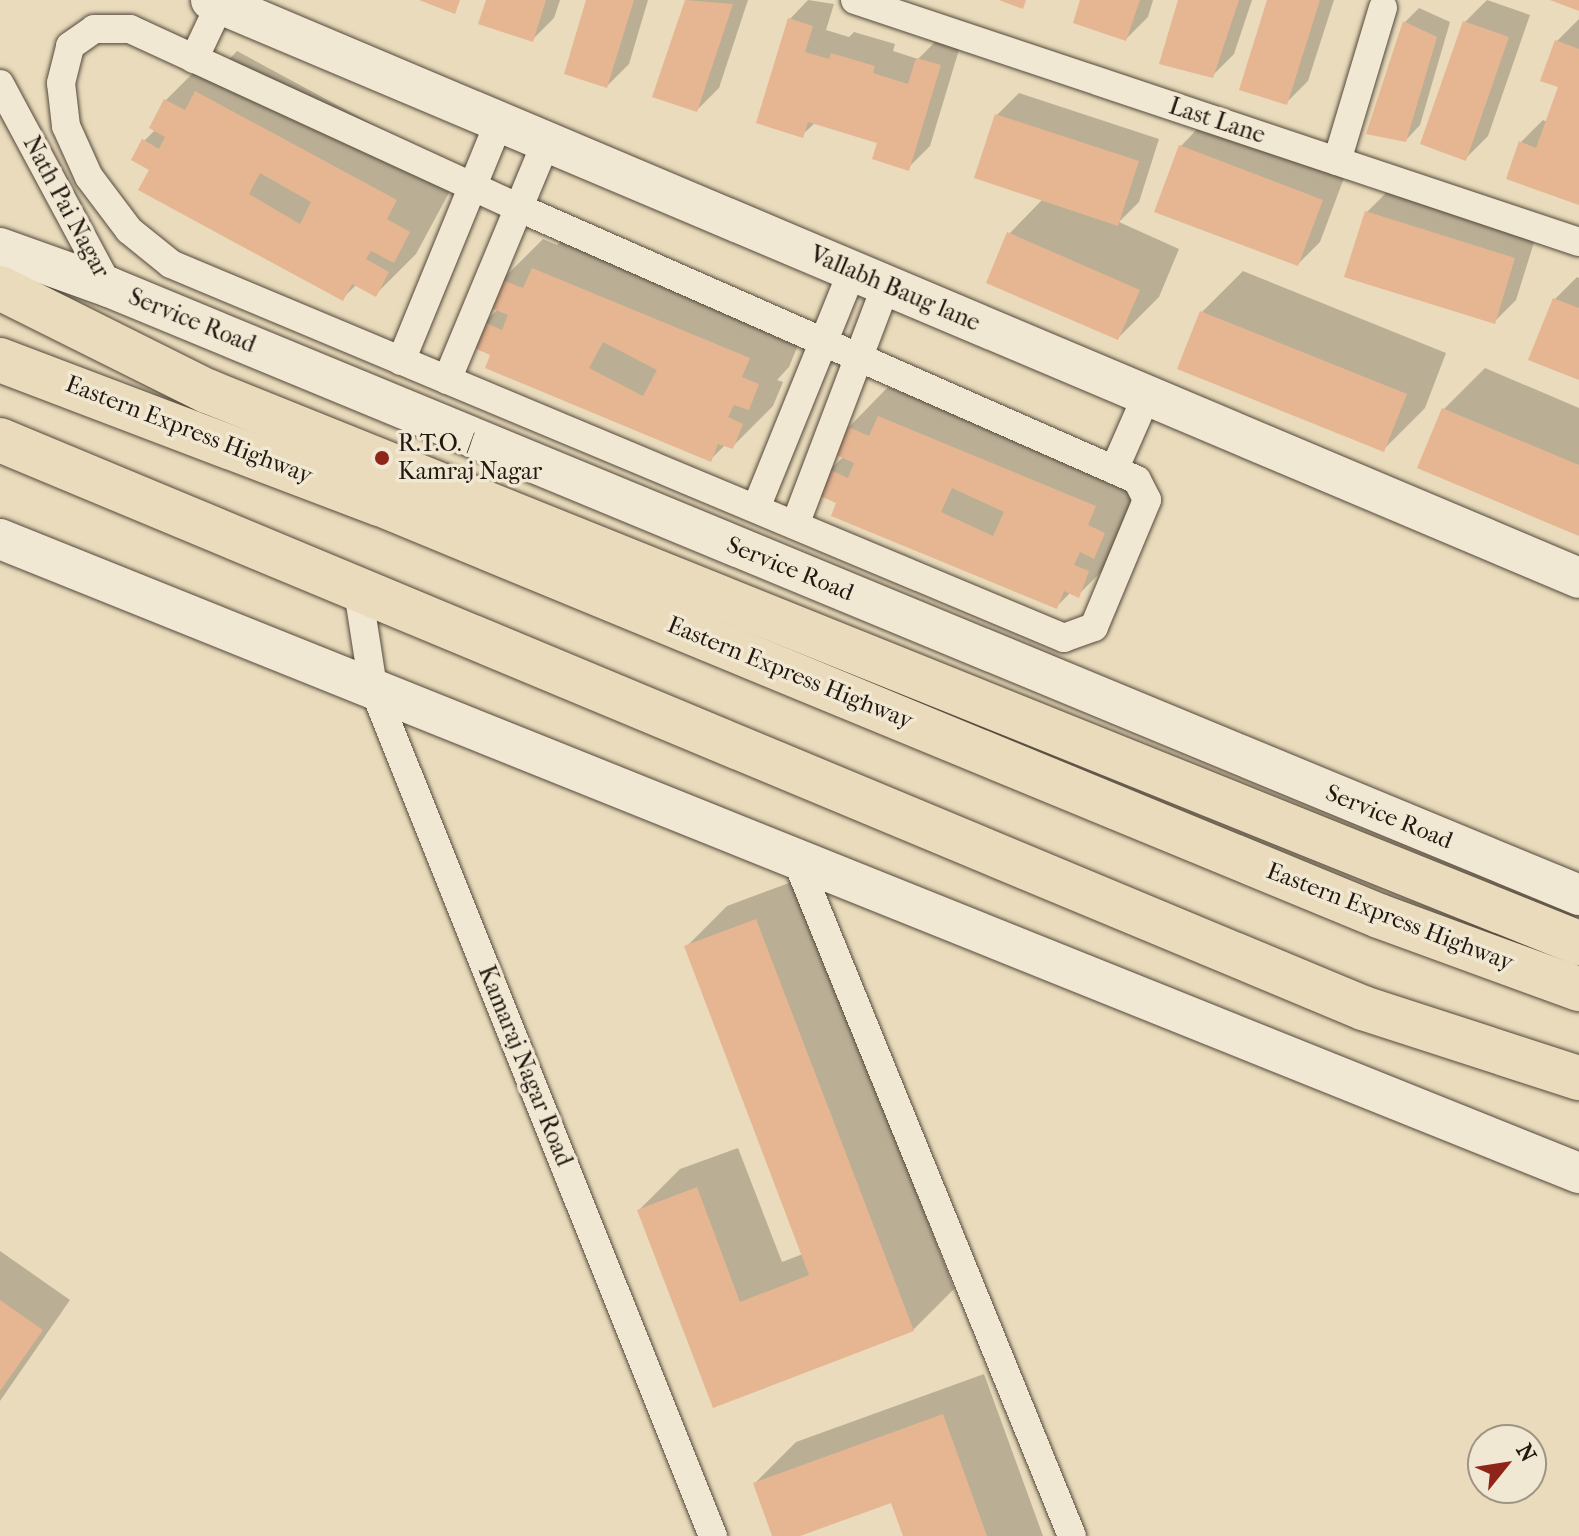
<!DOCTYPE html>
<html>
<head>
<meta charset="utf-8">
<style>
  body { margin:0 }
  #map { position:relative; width:1579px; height:1536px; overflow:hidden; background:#e9dbbb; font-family:"IM FELL French Canon",serif }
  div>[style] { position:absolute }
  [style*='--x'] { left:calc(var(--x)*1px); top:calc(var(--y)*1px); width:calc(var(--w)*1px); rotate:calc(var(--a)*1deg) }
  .shadow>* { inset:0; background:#0003 }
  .building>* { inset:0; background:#e6b592 }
  .roads { filter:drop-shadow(0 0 2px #54493c) drop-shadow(0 0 2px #54493c) }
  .street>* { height:28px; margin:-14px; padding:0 14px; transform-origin:14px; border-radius:14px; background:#f1e8d3 }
  .secondary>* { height:40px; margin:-20px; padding:0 20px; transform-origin:20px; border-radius:20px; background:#f1e8d3 }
  .highway>* { height:44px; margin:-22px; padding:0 22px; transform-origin:22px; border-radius:22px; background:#e9dbbb }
  .dots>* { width:22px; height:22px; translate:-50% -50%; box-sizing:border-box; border:4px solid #f1e8d3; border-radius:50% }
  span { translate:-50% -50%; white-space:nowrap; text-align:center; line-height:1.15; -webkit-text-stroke:7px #f1e8d3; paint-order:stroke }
  .street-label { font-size:24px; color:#231811 }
  .poi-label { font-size:24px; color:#231811 }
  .left { translate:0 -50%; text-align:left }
  .north { position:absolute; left:1467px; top:1424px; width:80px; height:80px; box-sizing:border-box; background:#f1e8d3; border:2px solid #9f9585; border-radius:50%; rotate:60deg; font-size:22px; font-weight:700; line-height:32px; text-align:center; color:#231811 }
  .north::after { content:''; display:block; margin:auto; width:28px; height:36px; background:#8f2418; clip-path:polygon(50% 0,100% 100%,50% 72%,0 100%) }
</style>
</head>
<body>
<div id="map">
  <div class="shadow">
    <i style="clip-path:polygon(488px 0,560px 0,554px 18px,532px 40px)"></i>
    <i style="clip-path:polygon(588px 0,648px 0,629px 64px,607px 86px)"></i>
    <i style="clip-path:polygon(687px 0,748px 0,719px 88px,697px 110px,655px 95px)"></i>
    <i style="clip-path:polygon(808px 0,834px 4px,826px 30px,849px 37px,854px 32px,895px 44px,893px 51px,918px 59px,940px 37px,961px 43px,930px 146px,908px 168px,879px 141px,816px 122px,802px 135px,790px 19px)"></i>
    <i style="clip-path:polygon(1082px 0,1153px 0,1148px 17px,1126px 39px)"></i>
    <i style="clip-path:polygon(1180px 0,1252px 0,1234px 54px,1212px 76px)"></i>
    <i style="clip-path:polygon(1270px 0,1334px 0,1308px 81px,1286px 103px)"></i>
    <i style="clip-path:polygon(1487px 0,1530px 15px,1488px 136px,1466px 158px,1465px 22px)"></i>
    <i style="clip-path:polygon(1419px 8px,1450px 22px,1420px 125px,1406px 140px,1405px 22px)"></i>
    <i style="clip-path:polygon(1579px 19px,1579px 203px,1521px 142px,1543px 120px,1547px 122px,1560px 86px,1557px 41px)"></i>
    <i style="clip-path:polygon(237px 51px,437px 159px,450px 191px,416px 254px,375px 295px,357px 284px,343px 298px,151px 169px,144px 141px,156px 129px,151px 127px,166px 100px,207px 59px,222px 67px)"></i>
    <i style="clip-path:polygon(1019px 93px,1159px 139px,1139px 202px,1119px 222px,1179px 249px,1159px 297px,1118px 338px,1009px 234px,1043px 199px,997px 115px)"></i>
    <i style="clip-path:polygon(1202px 124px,1344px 178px,1320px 242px,1298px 264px,1181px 146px)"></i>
    <i style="clip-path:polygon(1389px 190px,1536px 236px,1516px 300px,1494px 322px,1367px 212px)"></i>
    <i style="clip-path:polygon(575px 228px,799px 343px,789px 367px,777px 380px,783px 382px,773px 406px,732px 447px,726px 444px,711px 459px,492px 354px,484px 323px,498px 309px,502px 280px,543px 239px,557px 245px)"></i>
    <i style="clip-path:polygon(1243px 271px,1446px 353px,1425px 408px,1384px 449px,1202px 312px)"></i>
    <i style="clip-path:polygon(1577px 277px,1579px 278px,1579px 378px,1555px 299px)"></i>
    <i style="clip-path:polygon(1485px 368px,1579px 408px,1579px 533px,1444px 409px)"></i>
    <i style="clip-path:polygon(920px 376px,1145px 492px,1119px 554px,1078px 595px,1071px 592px,1056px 607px,839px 502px,830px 470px,844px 456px,848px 428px,888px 387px,903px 393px)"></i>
    <i style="clip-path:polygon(797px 880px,954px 1289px,913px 1330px,714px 1405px,639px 1210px,680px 1169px,738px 1148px,782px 1262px,803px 1254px,686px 947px,727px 906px)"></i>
    <i style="clip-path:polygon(0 1251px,70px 1300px,0 1401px)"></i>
    <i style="clip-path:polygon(984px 1374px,1043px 1536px,906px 1536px,893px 1500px,794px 1536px,775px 1536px,755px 1483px,796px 1442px)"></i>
  </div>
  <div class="building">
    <i style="clip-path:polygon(419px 0,460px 0,455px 14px)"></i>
    <i style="clip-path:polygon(486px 0,546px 0,533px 42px,478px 24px)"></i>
    <i style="clip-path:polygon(586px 0,634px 0,607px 88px,564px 74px)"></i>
    <i style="clip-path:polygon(685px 0,733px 4px,697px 112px,652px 97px)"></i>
    <i style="clip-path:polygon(999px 0,1026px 0,1023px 9px)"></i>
    <i style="clip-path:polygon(1080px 0,1140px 0,1126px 41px,1073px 23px)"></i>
    <i style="clip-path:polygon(1178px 0,1239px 0,1213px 78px,1159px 64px)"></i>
    <i style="clip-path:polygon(1267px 0,1320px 0,1287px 105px,1239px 90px)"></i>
    <i style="clip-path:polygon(1550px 0,1579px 0,1579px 11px)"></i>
    <i style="clip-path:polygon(788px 18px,813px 26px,805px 52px,829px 59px,831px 53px,875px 66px,873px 73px,908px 84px,916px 58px,941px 65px,909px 171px,872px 159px,877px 143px,808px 122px,803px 138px,756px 123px)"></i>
    <i style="clip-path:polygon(1403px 21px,1437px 37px,1406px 142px,1366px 134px)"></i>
    <i style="clip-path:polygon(1463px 21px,1509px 37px,1466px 161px,1420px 144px)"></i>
    <i style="clip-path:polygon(1555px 40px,1579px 49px,1579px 205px,1506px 179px,1519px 141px,1536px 148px,1558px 87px,1540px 81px)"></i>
    <i style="clip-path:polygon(evenodd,195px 91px,397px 200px,387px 219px,410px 232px,394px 263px,371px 251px,366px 259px,389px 272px,376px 297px,352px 284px,343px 301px,138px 190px,149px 170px,131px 160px,142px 139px,159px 149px,165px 137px,149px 128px,164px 99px,185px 110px,195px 91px,260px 173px,311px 202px,300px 224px,249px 194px,260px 173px)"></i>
    <i style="clip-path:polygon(995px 114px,1139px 161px,1118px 226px,974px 178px)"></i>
    <i style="clip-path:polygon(1179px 145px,1323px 200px,1298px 266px,1154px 212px)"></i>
    <i style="clip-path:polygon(1365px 211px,1515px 258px,1495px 324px,1344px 277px)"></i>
    <i style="clip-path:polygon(1007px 232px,1140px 290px,1118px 340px,986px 283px)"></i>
    <i style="clip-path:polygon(evenodd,532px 268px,750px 358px,742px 377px,759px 384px,749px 410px,734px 405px,728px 417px,743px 424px,733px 449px,718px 444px,711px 462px,485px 368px,490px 355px,472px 347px,482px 321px,502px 330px,508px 315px,488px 307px,500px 279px,523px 288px,532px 268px,603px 342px,657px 370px,643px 396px,589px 368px,603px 342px)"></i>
    <i style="clip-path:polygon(1553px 298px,1579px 308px,1579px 380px,1528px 360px)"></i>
    <i style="clip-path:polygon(1200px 311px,1407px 394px,1384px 452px,1177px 369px)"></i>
    <i style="clip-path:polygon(1442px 408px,1579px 465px,1579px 536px,1417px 468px)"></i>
    <i style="clip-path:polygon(evenodd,878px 416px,1096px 506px,1088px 525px,1105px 533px,1094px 559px,1080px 552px,1074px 565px,1089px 571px,1079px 598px,1064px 591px,1057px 609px,831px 516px,836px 503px,818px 495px,828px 469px,848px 478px,854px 463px,834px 454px,846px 426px,869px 436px,878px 416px,952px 488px,1004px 512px,993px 536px,941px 512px,952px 488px)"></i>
    <i style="clip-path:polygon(756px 919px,914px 1331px,713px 1408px,637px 1210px,697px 1187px,740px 1302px,809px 1275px,684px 946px)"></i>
    <i style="clip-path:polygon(0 1300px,43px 1330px,0 1391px)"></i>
    <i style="clip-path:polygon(943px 1414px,987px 1536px,903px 1536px,891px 1503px,800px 1536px,772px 1536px,753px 1483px)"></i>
  </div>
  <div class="roads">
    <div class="street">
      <i style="--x:855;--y:0;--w:763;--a:18.48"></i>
      <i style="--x:94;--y:29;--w:36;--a:0"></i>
      <i style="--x:130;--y:29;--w:426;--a:24.7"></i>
      <i style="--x:517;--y:207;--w:677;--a:23.76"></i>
      <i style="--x:1137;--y:480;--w:22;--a:63"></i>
      <i style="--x:1147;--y:500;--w:138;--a:112.7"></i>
      <i style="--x:1094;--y:627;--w:32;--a:160"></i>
      <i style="--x:1064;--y:638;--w:968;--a:-157.28"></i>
      <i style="--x:171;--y:264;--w:54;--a:-141"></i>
      <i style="--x:129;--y:230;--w:66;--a:-127"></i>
      <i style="--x:89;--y:177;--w:56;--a:-114.3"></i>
      <i style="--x:66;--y:126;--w:43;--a:-96.6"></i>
      <i style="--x:61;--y:83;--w:38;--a:-76"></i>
      <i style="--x:70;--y:46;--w:29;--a:-35"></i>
      <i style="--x:194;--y:59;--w:61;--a:-64.7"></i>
      <i style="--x:0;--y:84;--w:230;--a:61.8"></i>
      <i style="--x:1337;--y:161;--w:160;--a:-73.3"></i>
      <i style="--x:401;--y:361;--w:258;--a:-67.7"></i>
      <i style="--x:447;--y:380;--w:258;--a:-67.4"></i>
      <i style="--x:1114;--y:470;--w:82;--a:-66.3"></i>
      <i style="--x:756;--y:508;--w:256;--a:-67.9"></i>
      <i style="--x:795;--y:525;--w:257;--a:-69.2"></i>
      <i style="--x:358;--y:591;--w:97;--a:81.1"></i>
      <i style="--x:373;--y:687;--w:915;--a:68.18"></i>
      <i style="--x:795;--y:856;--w:734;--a:67.84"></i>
    </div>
    <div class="secondary">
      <i style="--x:211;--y:0;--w:1485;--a:22.9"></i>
      <i style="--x:0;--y:248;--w:116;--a:19.7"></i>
      <i style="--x:109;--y:287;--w:1591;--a:22.47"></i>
      <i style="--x:0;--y:539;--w:1702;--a:21.88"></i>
    </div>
    <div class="highway">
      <i style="--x:0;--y:288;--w:231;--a:26.5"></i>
      <i style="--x:207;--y:391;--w:1479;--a:21.92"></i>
      <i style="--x:0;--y:360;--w:406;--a:20.8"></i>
      <i style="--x:380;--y:504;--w:1081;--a:22.41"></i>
      <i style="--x:1379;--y:916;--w:213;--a:20.1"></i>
      <i style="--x:0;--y:440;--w:1477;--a:22.62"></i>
      <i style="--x:1363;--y:1008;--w:227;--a:18"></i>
    </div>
  </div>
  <div class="dots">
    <i style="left:382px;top:458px;background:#8f2418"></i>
  </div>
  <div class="street-label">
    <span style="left:1217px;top:121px;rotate:18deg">Last Lane</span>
    <span style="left:66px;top:207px;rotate:62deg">Nath Pai Nagar</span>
    <span style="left:895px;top:289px;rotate:23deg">Vallabh Baug lane</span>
    <span style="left:192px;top:321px;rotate:22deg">Service Road</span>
    <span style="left:189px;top:430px;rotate:21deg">Eastern Express Highway</span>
    <span style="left:790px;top:569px;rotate:22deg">Service Road</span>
    <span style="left:790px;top:673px;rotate:22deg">Eastern Express Highway</span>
    <span style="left:1389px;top:817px;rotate:22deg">Service Road</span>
    <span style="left:1390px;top:917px;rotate:21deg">Eastern Express Highway</span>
    <span style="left:525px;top:1066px;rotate:68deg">Kamaraj Nagar Road</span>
  </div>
  <div class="poi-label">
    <span class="left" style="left:398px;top:458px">R.T.O. /<br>Kamraj Nagar</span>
  </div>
  <div class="north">N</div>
</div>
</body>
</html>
